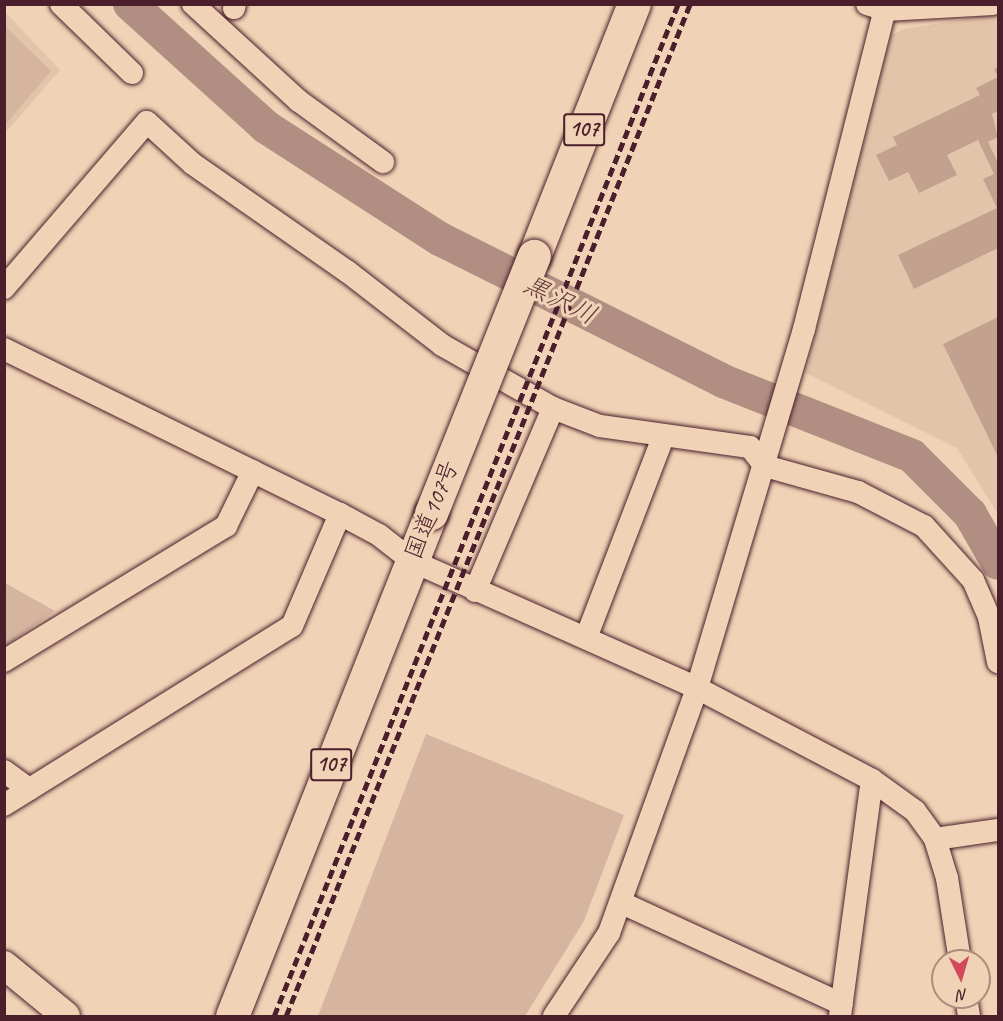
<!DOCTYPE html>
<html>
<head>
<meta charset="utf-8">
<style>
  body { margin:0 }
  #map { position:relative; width:1003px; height:1021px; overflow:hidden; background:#f0d3b6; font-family:Caveat,"Klee One",sans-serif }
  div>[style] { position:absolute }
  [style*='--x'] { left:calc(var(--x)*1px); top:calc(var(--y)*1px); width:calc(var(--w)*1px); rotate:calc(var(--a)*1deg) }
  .built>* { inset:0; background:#e2c4aa }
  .green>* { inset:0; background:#d5b5a0 }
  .river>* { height:34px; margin:-17px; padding:0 17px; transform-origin:17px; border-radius:17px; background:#b08e81 }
  .building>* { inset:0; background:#c2a18f }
  .roads { filter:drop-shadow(0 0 2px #4a1f2b) drop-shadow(0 0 2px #4a1f2b) }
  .minor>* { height:22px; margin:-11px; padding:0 11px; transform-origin:11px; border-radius:11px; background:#f0d3b6 }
  .tertiary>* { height:28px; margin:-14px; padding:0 14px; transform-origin:14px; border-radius:14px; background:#f0d3b6 }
  .trunk>* { height:33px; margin:-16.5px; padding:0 16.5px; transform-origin:16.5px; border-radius:16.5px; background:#f0d3b6 }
  .rail>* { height:4.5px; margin-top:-2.25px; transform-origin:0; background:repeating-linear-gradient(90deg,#4a1f2b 0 9px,transparent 0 13.5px) }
  .bridges { filter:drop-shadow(0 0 2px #4a1f2b) drop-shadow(0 0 2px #4a1f2b) }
  .trunk-bridge>* { height:33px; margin:-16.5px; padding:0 16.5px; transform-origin:16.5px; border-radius:16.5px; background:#f0d3b6 }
  span { translate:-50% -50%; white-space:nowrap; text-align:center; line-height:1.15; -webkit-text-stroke:6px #f0d3b6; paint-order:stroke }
  .shield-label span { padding:2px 4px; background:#f0d3b6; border:2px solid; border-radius:4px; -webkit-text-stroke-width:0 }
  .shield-label { font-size:22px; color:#4a1f2b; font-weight:700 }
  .street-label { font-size:24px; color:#4a1f2b }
  .water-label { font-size:26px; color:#643b40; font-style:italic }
  .frame { position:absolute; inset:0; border:6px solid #4a1f2b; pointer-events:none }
  .north { position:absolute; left:931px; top:949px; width:60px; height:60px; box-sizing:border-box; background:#f0d3b6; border:2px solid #ae8b7e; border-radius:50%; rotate:175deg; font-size:16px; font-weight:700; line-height:24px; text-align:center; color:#4a1f2b }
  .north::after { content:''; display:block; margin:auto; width:21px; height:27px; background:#d1495b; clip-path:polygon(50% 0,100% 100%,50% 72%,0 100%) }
</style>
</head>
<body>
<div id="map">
  <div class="built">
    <i style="clip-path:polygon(5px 12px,60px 70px,5px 133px)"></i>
    <i style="clip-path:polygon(998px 14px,998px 514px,957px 448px,806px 373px,891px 35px,904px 29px)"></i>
  </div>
  <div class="green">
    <i style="clip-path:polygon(5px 26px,51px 71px,5px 125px)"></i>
    <i style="clip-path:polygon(5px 583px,55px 611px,5px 646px)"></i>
    <i style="clip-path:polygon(426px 734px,624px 815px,584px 921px,525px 1016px,318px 1016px)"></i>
  </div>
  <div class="river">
    <i style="--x:130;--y:4;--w:183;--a:42.1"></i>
    <i style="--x:266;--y:127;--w:207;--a:32.8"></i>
    <i style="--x:440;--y:239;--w:317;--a:26.6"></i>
    <i style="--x:723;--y:381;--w:203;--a:21.6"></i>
    <i style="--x:912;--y:456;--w:82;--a:45"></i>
    <i style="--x:970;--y:514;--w:56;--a:60.3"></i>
  </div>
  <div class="building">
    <i style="clip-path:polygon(998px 67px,998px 111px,992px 114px,998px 137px,988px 142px,998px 163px,998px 248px,914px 289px,898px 255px,997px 208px,983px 179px,994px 174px,978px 140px,947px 155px,957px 175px,919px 193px,908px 172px,889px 181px,876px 155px,897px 145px,893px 137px,980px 95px,976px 88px,998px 77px,994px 69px)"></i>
    <i style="clip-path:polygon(998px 317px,998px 457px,943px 344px)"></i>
  </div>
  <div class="roads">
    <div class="minor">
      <i style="--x:61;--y:4;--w:99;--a:44.2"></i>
      <i style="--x:193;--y:4;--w:144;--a:42.5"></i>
      <i style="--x:299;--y:101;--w:104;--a:36"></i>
      <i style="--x:867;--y:4;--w:19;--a:18"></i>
      <i style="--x:885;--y:10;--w:108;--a:-3.2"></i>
      <i style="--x:234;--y:8;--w:4;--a:-76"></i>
      <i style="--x:4;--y:288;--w:219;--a:-49.3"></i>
      <i style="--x:147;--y:122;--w:62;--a:42.4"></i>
      <i style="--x:193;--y:164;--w:189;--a:34.9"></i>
      <i style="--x:348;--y:272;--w:119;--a:37.8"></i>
      <i style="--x:442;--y:345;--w:128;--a:29.6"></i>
      <i style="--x:553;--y:408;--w:50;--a:21"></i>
      <i style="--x:600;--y:426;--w:151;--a:8"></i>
      <i style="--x:750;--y:447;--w:24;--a:52"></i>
      <i style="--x:765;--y:466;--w:97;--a:15.6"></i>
      <i style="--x:858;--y:492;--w:74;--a:27.3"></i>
      <i style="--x:924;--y:526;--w:73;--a:47.8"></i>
      <i style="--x:973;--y:580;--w:40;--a:66.6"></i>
      <i style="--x:989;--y:617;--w:46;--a:78.7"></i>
      <i style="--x:4;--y:349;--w:374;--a:26.2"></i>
      <i style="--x:340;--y:514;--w:44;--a:28.3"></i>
      <i style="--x:379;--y:535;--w:42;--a:38.2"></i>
      <i style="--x:412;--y:561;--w:312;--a:24"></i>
      <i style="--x:697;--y:688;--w:198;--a:27.7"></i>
      <i style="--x:872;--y:780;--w:53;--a:35.8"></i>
      <i style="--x:915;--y:811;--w:34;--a:54"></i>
      <i style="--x:935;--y:839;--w:41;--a:72.9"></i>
      <i style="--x:947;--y:878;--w:84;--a:81.1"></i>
      <i style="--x:475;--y:591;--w:199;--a:-66.9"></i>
      <i style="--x:586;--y:638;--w:215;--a:-69"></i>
      <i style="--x:4;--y:661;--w:260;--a:-31.3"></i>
      <i style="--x:226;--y:526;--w:61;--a:-63.9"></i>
      <i style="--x:4;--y:771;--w:31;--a:36"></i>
      <i style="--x:4;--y:805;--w:339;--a:-31.9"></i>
      <i style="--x:292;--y:626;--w:122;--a:-66.8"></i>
      <i style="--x:935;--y:839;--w:64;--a:-8.1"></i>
      <i style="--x:622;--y:903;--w:242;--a:24.7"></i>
      <i style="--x:966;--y:997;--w:19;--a:81"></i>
      <i style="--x:554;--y:1016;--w:100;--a:-56.5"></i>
      <i style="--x:609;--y:933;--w:260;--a:-70.2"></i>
      <i style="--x:697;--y:688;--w:375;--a:-73.4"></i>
      <i style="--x:804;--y:329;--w:335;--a:-75.8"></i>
      <i style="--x:840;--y:1016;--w:238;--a:-82.3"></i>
    </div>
    <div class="tertiary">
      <i style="--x:4;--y:965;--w:80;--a:39.4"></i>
    </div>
    <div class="trunk">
      <i style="--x:534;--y:256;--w:271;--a:-68.4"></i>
      <i style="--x:232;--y:1016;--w:541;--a:-68.41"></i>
    </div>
  </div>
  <div class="rail">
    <i style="--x:274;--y:1016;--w:1090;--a:-68.24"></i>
    <i style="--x:286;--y:1016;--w:1090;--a:-68.24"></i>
  </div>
  <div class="bridges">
    <div class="trunk-bridge">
      <i style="--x:431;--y:513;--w:277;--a:-68.2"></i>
    </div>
  </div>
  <div class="shield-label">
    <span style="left:584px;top:130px">107</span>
    <span style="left:331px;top:765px">107</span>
  </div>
  <div class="street-label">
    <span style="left:432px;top:510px;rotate:-68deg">国道107号</span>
  </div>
  <div class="water-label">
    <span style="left:560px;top:300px;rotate:27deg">黒沢川</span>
  </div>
  <div class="frame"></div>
  <div class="north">N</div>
</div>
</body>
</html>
